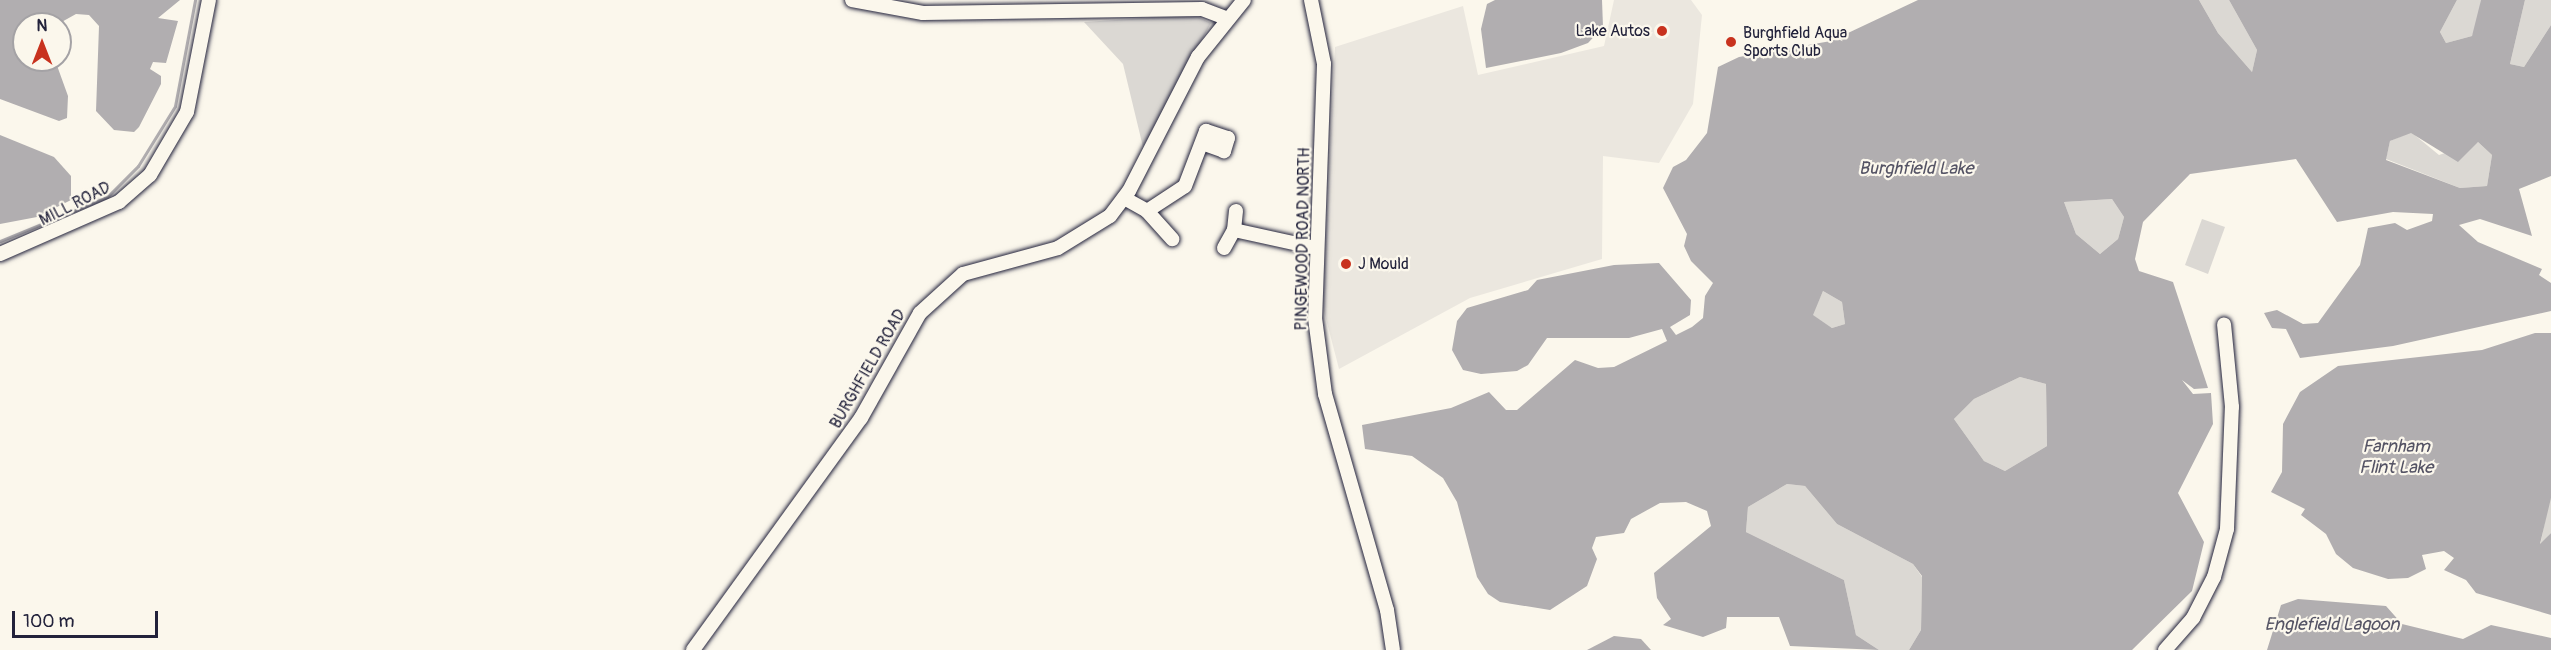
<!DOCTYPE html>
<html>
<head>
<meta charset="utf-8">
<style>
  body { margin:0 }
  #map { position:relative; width:2551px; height:650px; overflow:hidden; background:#fbf7ec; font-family:Pangolin,sans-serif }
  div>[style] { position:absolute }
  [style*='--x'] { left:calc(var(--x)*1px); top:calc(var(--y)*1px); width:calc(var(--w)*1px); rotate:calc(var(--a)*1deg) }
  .built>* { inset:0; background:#ebe7df }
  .green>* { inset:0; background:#dbd8d3 }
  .water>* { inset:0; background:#b1aeb0 }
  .stream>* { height:3px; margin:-1.5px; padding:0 1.5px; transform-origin:1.5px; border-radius:1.5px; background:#b1aeb0 }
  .roads { filter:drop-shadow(0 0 2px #22223b) drop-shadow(0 0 2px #22223b) }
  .minor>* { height:14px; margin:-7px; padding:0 7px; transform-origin:7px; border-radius:7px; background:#fbf7ec }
  .dots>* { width:16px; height:16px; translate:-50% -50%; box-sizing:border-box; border:3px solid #fbf7ec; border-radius:50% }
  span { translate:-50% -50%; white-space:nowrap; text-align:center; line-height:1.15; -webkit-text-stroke:4.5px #fbf7ec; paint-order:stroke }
  .poi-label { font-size:16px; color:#22223b }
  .right { translate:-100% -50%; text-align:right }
  .left { translate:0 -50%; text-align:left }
  .street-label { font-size:16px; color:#22223b }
  .water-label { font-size:18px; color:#545364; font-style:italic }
  .north { position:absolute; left:12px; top:12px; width:60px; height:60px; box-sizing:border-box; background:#fbf7ec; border:2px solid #a4a2a5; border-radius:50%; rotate:0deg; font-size:16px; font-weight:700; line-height:24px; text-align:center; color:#22223b }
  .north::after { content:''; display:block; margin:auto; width:21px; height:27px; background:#c8321e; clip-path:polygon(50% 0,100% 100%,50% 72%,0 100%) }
  .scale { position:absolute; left:12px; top:611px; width:146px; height:27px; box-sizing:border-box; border:3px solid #22223b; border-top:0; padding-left:8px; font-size:18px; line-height:21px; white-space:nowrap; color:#22223b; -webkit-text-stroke:4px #fbf7ec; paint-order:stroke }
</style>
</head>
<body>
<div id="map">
  <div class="built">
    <i style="clip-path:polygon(1614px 0,1691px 0,1702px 15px,1693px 104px,1659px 163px,1603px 156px,1602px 259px,1470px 298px,1339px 369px,1323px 307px,1335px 47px,1463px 6px,1478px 75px,1604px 46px)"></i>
  </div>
  <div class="green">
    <i style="clip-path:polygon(2199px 0,2229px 0,2257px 50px,2252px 72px,2218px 33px)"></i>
    <i style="clip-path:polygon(2457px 0,2481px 0,2479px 21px,2472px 36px,2446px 43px,2440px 32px)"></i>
    <i style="clip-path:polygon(2525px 0,2551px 0,2551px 25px,2524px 67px,2510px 64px)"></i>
    <i style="clip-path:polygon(1194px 15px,1211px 23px,1143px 147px,1123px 64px,1084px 22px)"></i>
    <i style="clip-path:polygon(2411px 132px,2439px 155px,2478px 142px,2492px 155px,2487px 186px,2460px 188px,2386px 159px,2390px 141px)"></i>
    <i style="clip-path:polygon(2112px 199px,2124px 217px,2118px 239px,2100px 254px,2076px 234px,2064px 202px)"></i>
    <i style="clip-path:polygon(2202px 219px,2225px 227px,2208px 274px,2185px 265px)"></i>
    <i style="clip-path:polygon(1823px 291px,1842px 302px,1845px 324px,1832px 328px,1812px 315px)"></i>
    <i style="clip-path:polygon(2020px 377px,2046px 384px,2047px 446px,2005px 471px,1984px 461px,1954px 419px,1974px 399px)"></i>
    <i style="clip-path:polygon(1787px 484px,1805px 486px,1837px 524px,1913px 564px,1922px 577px,1921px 630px,1909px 650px,1879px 650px,1856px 635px,1844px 580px,1746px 532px,1748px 507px)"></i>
    <i style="clip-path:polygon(2551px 498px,2551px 533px,2540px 546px,2549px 501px)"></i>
  </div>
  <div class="water">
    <i style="clip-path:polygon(0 0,180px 0,158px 18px,178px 21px,166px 63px,153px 62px,150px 69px,161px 76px,161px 84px,139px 127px,134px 132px,114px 130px,96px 111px,99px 26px,89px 15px,76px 14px,58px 24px,24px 24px,24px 60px,55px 60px,68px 96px,67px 118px,59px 121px,0 99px)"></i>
    <i style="clip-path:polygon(1495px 0,1602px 0,1603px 27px,1588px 43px,1561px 53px,1486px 68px,1481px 29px,1487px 4px)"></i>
    <i style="clip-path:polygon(evenodd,1918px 0,2199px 0,2218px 33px,2252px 72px,2257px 50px,2229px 0,2457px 0,2440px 32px,2446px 43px,2472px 36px,2481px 0,2525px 0,2510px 64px,2524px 67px,2551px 25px,2551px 176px,2519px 189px,2532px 236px,2480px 219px,2459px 225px,2478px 242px,2542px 269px,2539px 275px,2551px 283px,2551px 311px,2393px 346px,2300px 358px,2286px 329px,2272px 328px,2264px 313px,2277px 310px,2303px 324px,2318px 323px,2360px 265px,2368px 228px,2395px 223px,2407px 230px,2432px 221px,2433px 214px,2393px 212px,2337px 222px,2296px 159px,2190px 174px,2143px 222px,2135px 259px,2139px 271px,2173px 282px,2208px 388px,2194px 389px,2182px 380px,2193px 394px,2211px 393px,2213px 424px,2178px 493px,2204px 542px,2192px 591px,2132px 650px,1909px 650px,1921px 630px,1922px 576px,1913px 564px,1837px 524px,1805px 486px,1787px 484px,1748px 507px,1746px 532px,1844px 580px,1856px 635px,1879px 650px,1790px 646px,1779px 617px,1727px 617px,1726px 628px,1703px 637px,1663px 625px,1671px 619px,1657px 598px,1654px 573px,1711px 526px,1707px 511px,1686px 502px,1660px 503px,1631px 519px,1624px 533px,1596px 537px,1592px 548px,1597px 559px,1587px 586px,1550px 610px,1500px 602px,1488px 594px,1477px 577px,1457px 502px,1443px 478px,1412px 456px,1365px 449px,1362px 425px,1451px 408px,1489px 392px,1506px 410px,1517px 410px,1575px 360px,1598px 368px,1614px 367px,1667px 341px,1662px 329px,1629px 338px,1547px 338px,1528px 365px,1517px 371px,1481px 374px,1463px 370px,1452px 350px,1457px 321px,1467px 308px,1528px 290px,1537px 280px,1614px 265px,1659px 263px,1691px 300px,1690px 315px,1670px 327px,1676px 335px,1692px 327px,1703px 318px,1705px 296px,1713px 283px,1691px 261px,1684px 246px,1687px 234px,1663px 188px,1673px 167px,1686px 160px,1707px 133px,1718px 67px,1739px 57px,1831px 41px,1918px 0,2411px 133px,2458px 162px,2478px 142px,2492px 155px,2487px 186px,2460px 188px,2386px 160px,2390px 141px,2411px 133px,1918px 0,2112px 199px,2124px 217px,2118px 239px,2100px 254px,2076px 234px,2064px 202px,2112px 199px,1918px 0,1823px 291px,1842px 302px,1845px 324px,1832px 328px,1813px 315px,1823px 291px,1918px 0,2020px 377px,2046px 384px,2047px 446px,2005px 471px,1984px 461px,1954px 419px,1974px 399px,2020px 377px)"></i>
    <i style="clip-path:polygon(0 135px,54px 157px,71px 176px,71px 200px,37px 217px,0 224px)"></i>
    <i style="clip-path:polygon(2535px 333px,2551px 333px,2551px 498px,2540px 544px,2551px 533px,2551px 615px,2476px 593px,2466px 580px,2444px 570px,2454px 558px,2444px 551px,2422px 555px,2426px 569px,2408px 578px,2388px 579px,2353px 568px,2336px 554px,2326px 534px,2301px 515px,2305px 509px,2271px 492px,2282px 472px,2283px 424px,2300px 392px,2338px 366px,2482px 350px)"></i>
    <i style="clip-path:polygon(2298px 599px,2386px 606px,2402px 624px,2463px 639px,2491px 625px,2551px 638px,2551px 650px,2267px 650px,2281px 605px)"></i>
    <i style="clip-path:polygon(1614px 636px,1641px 639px,1651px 650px,1587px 650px)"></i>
  </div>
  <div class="stream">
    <i style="--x:0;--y:241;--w:116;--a:-22.4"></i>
    <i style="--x:107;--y:197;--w:44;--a:-45"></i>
    <i style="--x:138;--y:166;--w:70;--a:-58.3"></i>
    <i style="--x:175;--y:106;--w:108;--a:-79.3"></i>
  </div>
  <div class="roads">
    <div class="minor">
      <i style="--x:852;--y:0;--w:72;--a:10.4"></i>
      <i style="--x:923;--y:13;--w:279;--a:-0.8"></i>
      <i style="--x:1202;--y:9;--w:26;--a:21"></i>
      <i style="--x:1311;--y:0;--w:65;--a:78.5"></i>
      <i style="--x:1324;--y:64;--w:254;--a:92"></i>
      <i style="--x:1315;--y:318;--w:77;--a:82.5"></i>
      <i style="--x:1325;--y:394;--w:225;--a:74"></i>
      <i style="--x:1387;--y:610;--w:40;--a:81.5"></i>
      <i style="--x:1124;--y:198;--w:26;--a:29"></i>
      <i style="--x:1147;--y:211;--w:38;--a:48"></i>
      <i style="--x:1147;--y:211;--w:45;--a:-33.3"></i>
      <i style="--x:1185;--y:186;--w:59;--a:-69.1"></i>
      <i style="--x:1206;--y:131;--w:23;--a:18"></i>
      <i style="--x:1228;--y:138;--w:14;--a:107"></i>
      <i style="--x:1224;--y:151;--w:23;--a:-160"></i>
      <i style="--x:1236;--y:211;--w:19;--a:96"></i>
      <i style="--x:1234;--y:230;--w:84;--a:12.4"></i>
      <i style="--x:1224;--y:248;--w:21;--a:-61"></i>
      <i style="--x:0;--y:254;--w:130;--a:-23.6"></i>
      <i style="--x:119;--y:202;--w:41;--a:-41.1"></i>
      <i style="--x:150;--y:175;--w:73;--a:-59.6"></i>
      <i style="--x:187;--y:112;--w:114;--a:-78.9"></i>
      <i style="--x:693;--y:650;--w:286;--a:-54.1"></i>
      <i style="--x:861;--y:418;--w:120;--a:-60.7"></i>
      <i style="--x:920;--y:313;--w:58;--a:-42.2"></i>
      <i style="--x:963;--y:274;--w:98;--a:-15.3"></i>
      <i style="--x:1058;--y:248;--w:61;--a:-31.6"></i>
      <i style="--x:1110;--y:216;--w:31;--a:-53"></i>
      <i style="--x:1129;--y:191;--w:151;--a:-62.8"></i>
      <i style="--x:1198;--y:57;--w:73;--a:-51.1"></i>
      <i style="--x:2165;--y:650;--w:43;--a:-48.8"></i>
      <i style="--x:2193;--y:618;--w:46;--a:-62.9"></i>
      <i style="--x:2214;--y:577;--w:50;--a:-74.8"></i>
      <i style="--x:2227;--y:529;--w:122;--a:-87.7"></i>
      <i style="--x:2232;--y:407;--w:83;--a:-95.5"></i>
    </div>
  </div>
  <div class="dots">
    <i style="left:1662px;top:31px;background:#c8321e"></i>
    <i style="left:1731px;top:42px;background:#c8321e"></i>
    <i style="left:1346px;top:264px;background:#c8321e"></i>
  </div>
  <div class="poi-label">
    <span class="right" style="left:1650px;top:31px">Lake Autos</span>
    <span class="left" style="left:1743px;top:42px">Burghfield Aqua<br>Sports Club</span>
    <span class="left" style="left:1358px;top:264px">J Mould</span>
  </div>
  <div class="street-label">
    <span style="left:75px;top:204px;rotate:-27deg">MILL ROAD</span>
    <span style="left:1303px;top:239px;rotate:-89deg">PINGEWOOD ROAD NORTH</span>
    <span style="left:868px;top:369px;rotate:-60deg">BURGHFIELD ROAD</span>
  </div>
  <div class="water-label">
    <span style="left:1916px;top:169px">Burghfield Lake</span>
    <span style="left:2396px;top:458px">Farnham<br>Flint Lake</span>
    <span style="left:2332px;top:625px">Englefield Lagoon</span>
  </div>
  <div class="north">N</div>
  <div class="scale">100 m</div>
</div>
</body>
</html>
